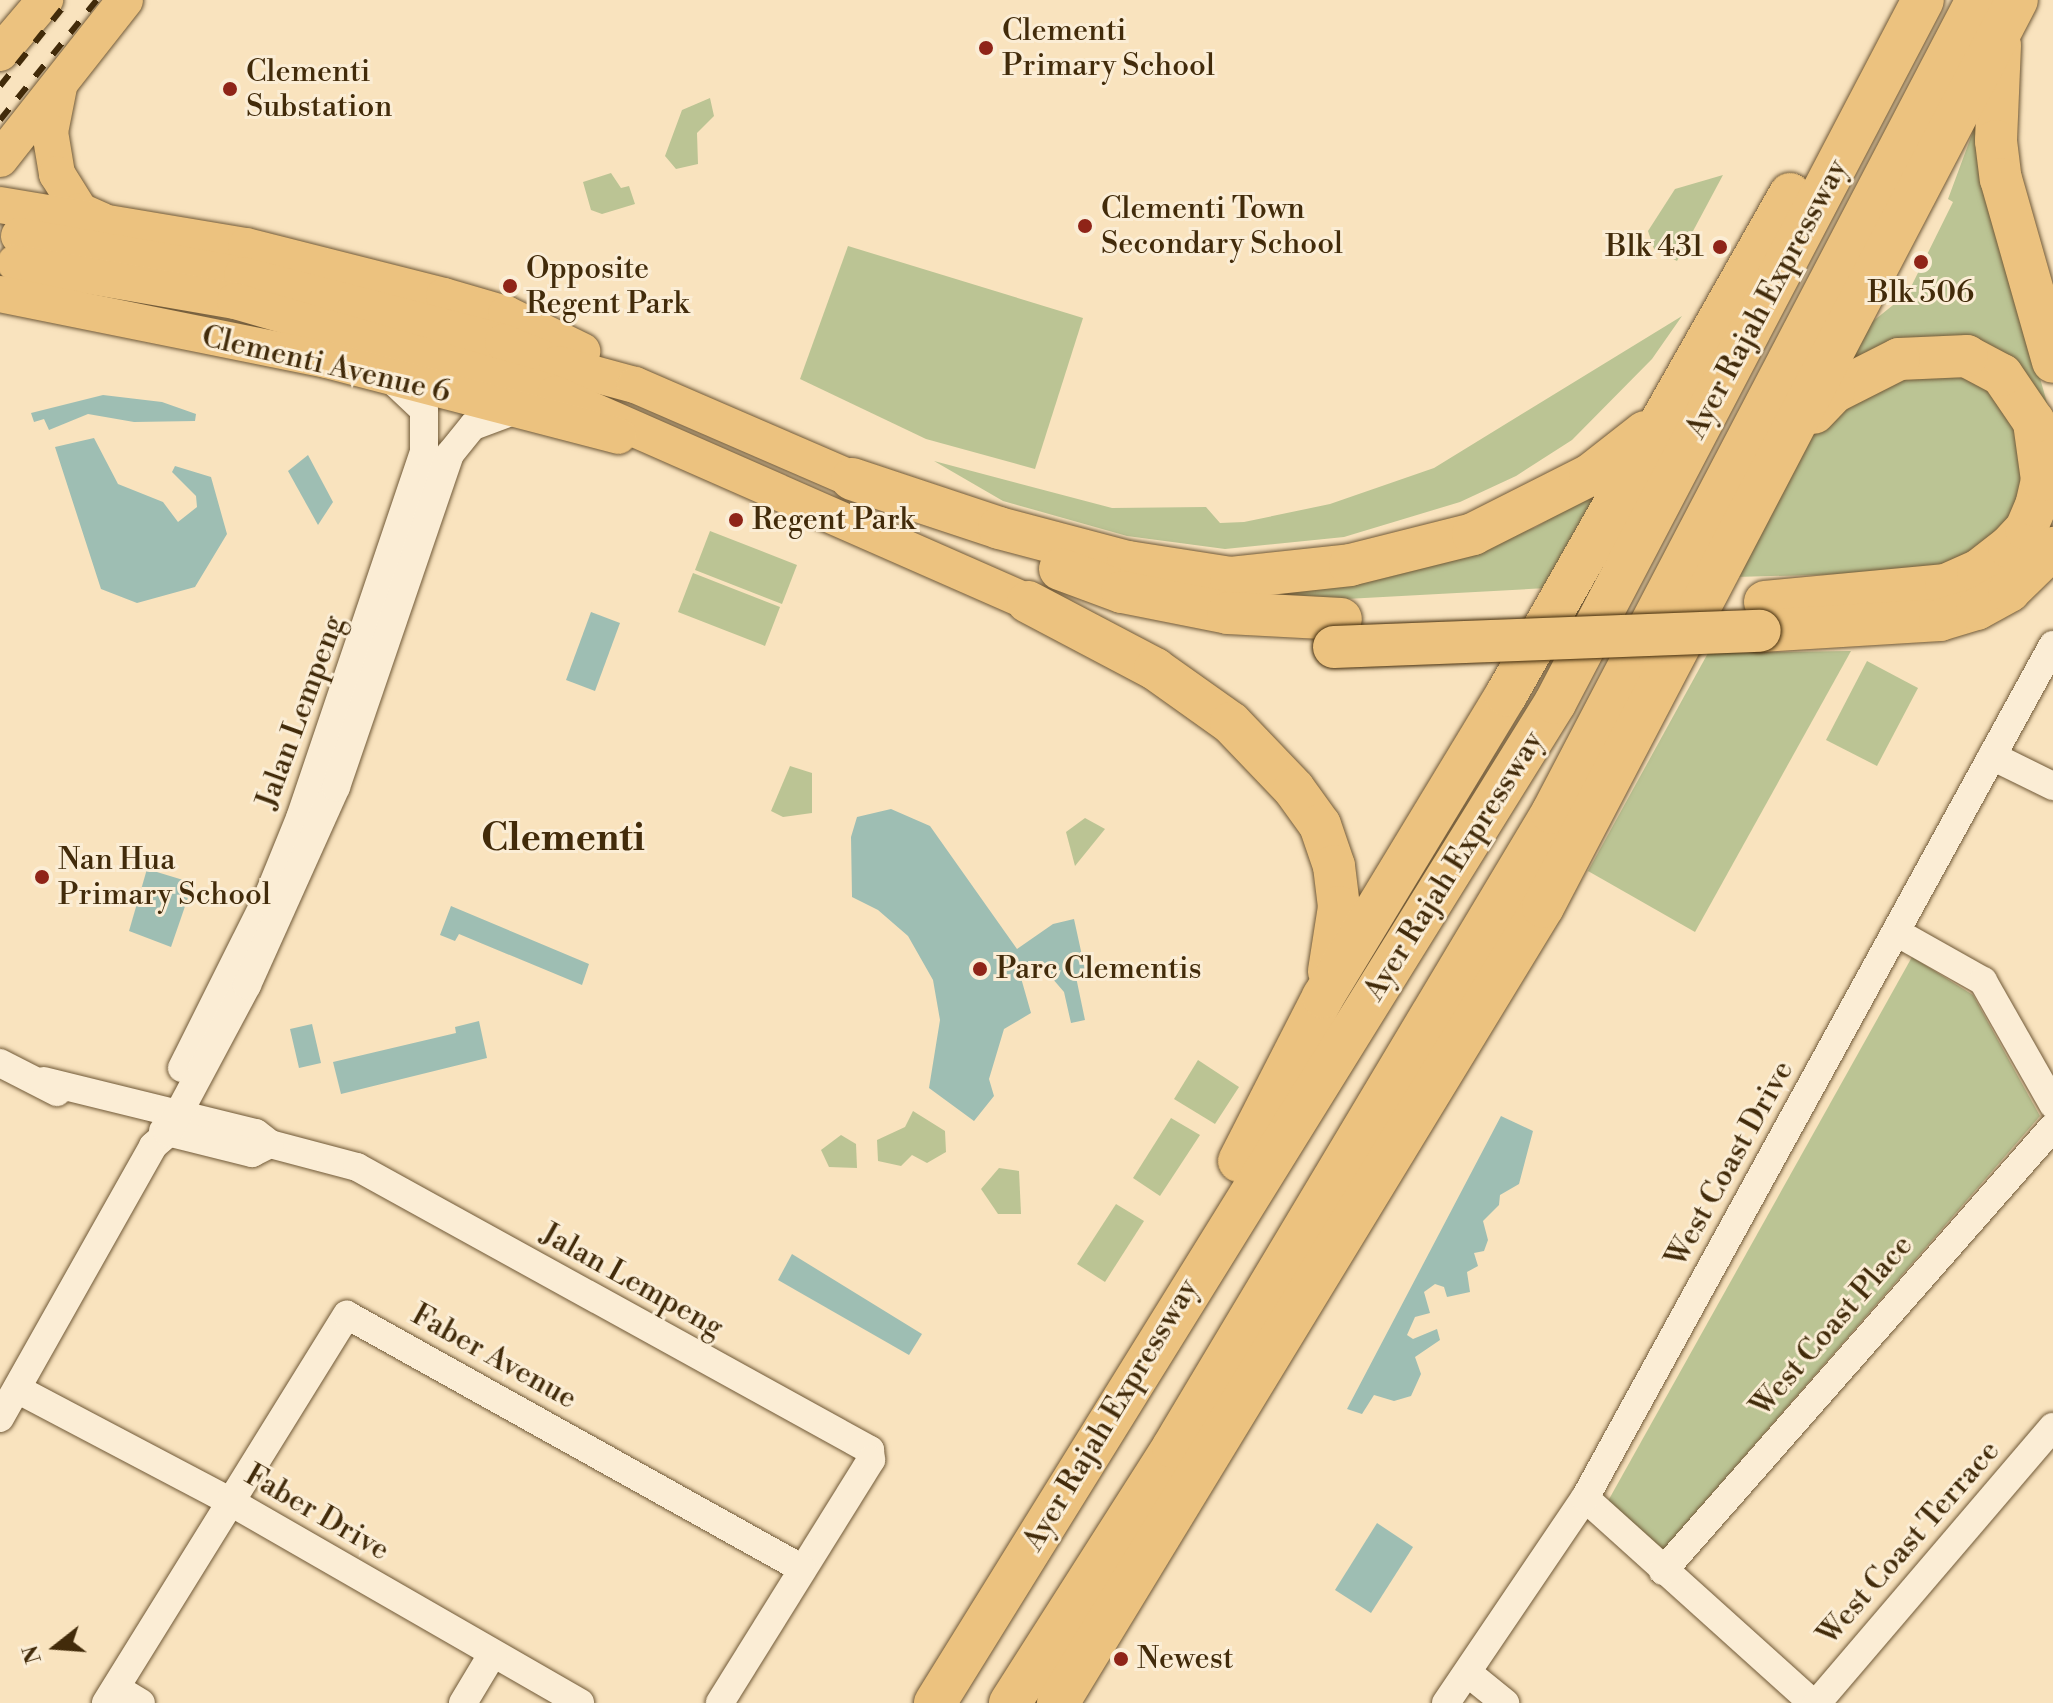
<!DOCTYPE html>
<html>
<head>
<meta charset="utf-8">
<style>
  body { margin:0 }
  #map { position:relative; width:2053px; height:1703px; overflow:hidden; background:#f9e3be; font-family:"Libre Bodoni",serif }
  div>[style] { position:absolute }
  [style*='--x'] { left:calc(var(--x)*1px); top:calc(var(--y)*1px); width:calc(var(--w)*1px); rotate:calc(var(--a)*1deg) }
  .green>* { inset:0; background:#bbc494 }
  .water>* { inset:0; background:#9ebeb3 }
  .roads { filter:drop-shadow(0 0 2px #705937) drop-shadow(0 0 2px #705937) }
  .minor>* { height:28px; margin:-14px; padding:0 14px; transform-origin:14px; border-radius:14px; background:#fbedd5 }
  .major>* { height:36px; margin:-18px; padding:0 18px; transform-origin:18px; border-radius:18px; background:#ecc27f }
  .highway>* { height:42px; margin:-21px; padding:0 21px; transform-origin:21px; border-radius:21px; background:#ecc27f }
  .rail>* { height:6px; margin-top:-3px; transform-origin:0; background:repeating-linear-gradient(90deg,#422b0a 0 14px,transparent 0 28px) }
  .bridges { filter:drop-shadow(0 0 2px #422b0a) drop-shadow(0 0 2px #422b0a) }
  .highway-bridge>* { height:42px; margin:-21px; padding:0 21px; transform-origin:21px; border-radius:21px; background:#ecc27f }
  .dots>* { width:22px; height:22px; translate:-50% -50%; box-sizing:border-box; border:4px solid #fbedd5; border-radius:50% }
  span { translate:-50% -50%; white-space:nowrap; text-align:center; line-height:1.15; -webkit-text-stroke:6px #fbedd5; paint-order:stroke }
  .poi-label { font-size:30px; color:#422b0a }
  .left { translate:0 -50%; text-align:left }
  .right { translate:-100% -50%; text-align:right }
  .street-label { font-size:30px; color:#422b0a }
  .district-label { font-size:38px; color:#422b0a; font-weight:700 }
  .north { position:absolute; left:16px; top:1607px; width:80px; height:80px; -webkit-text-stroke:6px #fbedd5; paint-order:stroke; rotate:253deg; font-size:22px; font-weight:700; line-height:32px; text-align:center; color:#422b0a }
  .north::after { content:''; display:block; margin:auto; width:28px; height:36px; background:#422b0a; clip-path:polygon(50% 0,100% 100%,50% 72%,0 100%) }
</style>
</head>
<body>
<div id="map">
  <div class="green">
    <i style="clip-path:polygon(710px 98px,714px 116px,697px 133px,698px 164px,676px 169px,665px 156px,682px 110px)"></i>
    <i style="clip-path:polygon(1978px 118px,1985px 183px,2051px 417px,1895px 343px,1845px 362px,1872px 322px,1908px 293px,1953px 202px,1948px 199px)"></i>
    <i style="clip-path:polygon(611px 173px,621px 188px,629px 186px,635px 204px,602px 214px,591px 210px,583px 182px)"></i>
    <i style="clip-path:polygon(1723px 175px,1677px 261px,1654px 249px,1648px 231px,1675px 189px)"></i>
    <i style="clip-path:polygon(848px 246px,1083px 318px,1035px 469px,926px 439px,800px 379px)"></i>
    <i style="clip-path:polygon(1682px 316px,1652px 359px,1572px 440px,1516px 476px,1460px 502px,1344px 537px,1225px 549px,1127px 536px,1003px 501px,934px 461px,1112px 508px,1206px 507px,1220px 523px,1244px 522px,1330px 504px,1434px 468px)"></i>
    <i style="clip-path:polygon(1932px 374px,1963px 378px,1990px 390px,2017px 431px,2023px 480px,2012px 517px,1969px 555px,1941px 565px,1892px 573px,1735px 577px,1810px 438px,1839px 410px,1904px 377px)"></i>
    <i style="clip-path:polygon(1607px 484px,1547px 588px,1346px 599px,1231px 591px,1474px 549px,1536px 527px)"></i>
    <i style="clip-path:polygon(710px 531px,797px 565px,782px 604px,695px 570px)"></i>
    <i style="clip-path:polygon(693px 573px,780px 607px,765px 646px,678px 612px)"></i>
    <i style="clip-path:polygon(1851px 651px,1695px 932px,1588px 871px,1708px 653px)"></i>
    <i style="clip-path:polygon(1867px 661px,1918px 688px,1877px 766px,1826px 740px)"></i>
    <i style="clip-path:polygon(790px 766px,812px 773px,812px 813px,783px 817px,771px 811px)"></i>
    <i style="clip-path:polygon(1085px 818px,1105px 829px,1075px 866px,1066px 832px)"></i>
    <i style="clip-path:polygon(1912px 957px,1973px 995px,2040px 1116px,1663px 1550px,1608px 1501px)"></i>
    <i style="clip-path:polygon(1198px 1060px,1239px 1087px,1215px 1124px,1174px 1099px)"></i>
    <i style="clip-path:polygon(913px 1111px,945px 1131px,946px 1152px,927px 1163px,912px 1155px,901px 1166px,878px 1161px,877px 1140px,905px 1127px)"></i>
    <i style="clip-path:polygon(1171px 1118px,1200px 1135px,1160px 1196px,1133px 1178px)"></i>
    <i style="clip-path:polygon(841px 1135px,856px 1144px,857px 1168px,829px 1167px,821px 1150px)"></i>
    <i style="clip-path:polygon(999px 1168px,1019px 1171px,1021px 1214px,998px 1214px,981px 1189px)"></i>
    <i style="clip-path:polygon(1116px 1204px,1144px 1221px,1105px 1282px,1077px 1264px)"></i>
  </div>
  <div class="water">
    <i style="clip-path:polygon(103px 395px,162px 402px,196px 414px,195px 421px,134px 422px,88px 414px,49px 430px,44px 419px,34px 422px,31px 413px)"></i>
    <i style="clip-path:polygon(94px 438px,118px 484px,163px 502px,178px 522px,197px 507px,196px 496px,172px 472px,175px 466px,211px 477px,227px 534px,195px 587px,137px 603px,101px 589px,55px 447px)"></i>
    <i style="clip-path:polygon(308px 455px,333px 502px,318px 525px,288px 471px)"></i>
    <i style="clip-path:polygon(591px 612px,620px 623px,595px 691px,566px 680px)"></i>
    <i style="clip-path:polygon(891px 809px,930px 826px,1017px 949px,1053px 924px,1074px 919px,1086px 974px,1076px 977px,1085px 1020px,1071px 1023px,1064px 992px,1040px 964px,1021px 978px,1031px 1013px,1004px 1029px,989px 1079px,994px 1096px,974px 1121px,929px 1088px,940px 1020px,933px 980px,908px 936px,878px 910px,852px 897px,851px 837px,857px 817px)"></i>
    <i style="clip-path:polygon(147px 869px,193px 883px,171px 947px,129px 931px)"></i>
    <i style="clip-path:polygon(451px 906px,589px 964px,582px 985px,459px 934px,455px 941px,440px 935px)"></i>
    <i style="clip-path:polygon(479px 1021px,487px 1058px,341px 1094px,333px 1062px,456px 1033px,455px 1027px)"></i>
    <i style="clip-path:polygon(312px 1024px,321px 1063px,299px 1068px,290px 1029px)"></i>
    <i style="clip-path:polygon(1501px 1116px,1533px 1131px,1519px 1184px,1500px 1195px,1499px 1205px,1483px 1221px,1488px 1240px,1484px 1251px,1474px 1253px,1478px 1266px,1467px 1272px,1470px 1292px,1447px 1297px,1444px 1287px,1435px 1284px,1424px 1292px,1430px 1313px,1415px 1317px,1407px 1335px,1413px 1339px,1437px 1329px,1440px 1340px,1415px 1357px,1421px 1374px,1411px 1396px,1394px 1401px,1374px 1395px,1362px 1414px,1347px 1409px)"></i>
    <i style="clip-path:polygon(792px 1254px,922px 1334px,909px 1355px,778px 1280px)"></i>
    <i style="clip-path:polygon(1377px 1523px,1413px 1547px,1371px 1613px,1335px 1590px)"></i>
  </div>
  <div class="roads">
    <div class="minor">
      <i style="--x:1992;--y:756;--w:68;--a:26.2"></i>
      <i style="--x:1896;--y:932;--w:100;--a:29.4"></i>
      <i style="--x:1983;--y:981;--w:142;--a:60.4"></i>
      <i style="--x:0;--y:1063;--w:64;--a:27"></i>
      <i style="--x:182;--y:1068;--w:195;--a:-63.4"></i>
      <i style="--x:269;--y:894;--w:82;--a:-67.8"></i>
      <i style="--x:300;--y:818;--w:386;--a:-71.3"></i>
      <i style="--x:424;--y:452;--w:42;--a:-90"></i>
      <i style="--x:424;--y:410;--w:44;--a:-136.8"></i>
      <i style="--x:44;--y:1081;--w:218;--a:13.8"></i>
      <i style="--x:256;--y:1133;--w:18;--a:38"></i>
      <i style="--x:270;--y:1144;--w:90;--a:14.8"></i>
      <i style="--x:357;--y:1167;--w:586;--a:28.88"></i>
      <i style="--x:870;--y:1450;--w:10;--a:84"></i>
      <i style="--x:871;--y:1460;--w:286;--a:121.9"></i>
      <i style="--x:163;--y:1131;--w:92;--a:13.9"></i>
      <i style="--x:252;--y:1153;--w:20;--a:-27"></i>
      <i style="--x:17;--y:1389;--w:240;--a:27.8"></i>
      <i style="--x:229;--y:1501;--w:405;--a:29.9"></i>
      <i style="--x:0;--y:1418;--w:312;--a:-60.6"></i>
      <i style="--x:153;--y:1146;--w:20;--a:-41"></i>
      <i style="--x:168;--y:1133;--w:168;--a:-61.9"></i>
      <i style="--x:247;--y:985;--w:217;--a:-65.8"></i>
      <i style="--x:336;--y:787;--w:352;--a:-71.1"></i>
      <i style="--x:450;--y:454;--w:36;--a:-51"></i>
      <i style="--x:473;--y:426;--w:40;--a:-20.2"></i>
      <i style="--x:1585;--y:1498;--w:307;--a:42"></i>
      <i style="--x:1663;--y:1571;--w:591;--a:-48.7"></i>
      <i style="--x:1468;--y:1673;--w:48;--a:39"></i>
      <i style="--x:116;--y:1688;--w:29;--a:31"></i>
      <i style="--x:106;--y:1703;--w:457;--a:-58.2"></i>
      <i style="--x:347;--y:1315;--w:520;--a:29.13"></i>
      <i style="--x:463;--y:1703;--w:58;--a:-59"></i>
      <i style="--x:1446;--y:1703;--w:248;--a:-55.9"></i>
      <i style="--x:1585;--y:1498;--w:973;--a:-61.25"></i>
      <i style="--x:1817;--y:1703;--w:363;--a:-49.5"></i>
    </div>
    <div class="major">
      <i style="--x:0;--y:53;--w:70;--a:-49.7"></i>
      <i style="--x:59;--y:87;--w:46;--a:101.3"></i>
      <i style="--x:50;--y:132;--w:43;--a:80.5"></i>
      <i style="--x:57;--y:174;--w:44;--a:58.1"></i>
      <i style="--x:80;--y:211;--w:24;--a:24"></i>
      <i style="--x:0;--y:159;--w:202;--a:-51.8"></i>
      <i style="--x:0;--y:205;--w:249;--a:9.5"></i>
      <i style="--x:246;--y:246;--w:204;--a:14.2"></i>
      <i style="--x:444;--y:296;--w:65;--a:16.2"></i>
      <i style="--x:506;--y:314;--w:85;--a:26"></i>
      <i style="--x:19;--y:236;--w:226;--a:9.9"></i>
      <i style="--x:242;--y:275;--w:269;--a:14.4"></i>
      <i style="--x:503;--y:342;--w:58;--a:22.2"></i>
      <i style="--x:557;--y:364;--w:81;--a:15.1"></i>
      <i style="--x:635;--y:385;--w:236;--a:23.4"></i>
      <i style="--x:15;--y:263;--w:223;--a:9.8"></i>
      <i style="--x:235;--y:301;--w:333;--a:16.2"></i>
      <i style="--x:555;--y:394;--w:517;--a:23.74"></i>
      <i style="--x:0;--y:294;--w:334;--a:11.4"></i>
      <i style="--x:327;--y:360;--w:301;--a:14.6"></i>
    </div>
    <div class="highway">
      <i style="--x:2000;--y:45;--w:96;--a:92.4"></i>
      <i style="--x:1996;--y:141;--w:38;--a:83"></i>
      <i style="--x:2001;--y:179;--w:190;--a:74.1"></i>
      <i style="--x:852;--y:479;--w:155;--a:18.4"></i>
      <i style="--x:999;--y:528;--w:133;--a:14.8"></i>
      <i style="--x:1128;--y:562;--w:104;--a:8.8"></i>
      <i style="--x:1231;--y:578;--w:120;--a:-6.2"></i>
      <i style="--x:1350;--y:565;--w:127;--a:-14.1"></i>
      <i style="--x:1473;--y:534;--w:131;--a:-26.8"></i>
      <i style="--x:1590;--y:475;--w:70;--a:-38"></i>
      <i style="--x:1060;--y:569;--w:66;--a:20.4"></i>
      <i style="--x:1122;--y:592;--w:108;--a:11.2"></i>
      <i style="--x:1228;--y:613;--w:113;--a:3"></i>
      <i style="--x:1028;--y:602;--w:144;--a:27.8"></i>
      <i style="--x:1155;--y:669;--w:93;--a:35.4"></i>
      <i style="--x:1231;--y:723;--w:91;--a:46.3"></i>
      <i style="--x:1294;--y:789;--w:44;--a:54.2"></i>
      <i style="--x:1320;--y:825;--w:43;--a:71.1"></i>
      <i style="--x:1334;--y:866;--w:41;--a:83"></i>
      <i style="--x:1339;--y:907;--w:65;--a:98.9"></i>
      <i style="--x:1765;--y:602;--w:182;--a:-5.4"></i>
      <i style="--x:1946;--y:585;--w:35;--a:-24"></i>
      <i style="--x:1978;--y:571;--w:39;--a:-38"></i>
      <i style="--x:2009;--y:547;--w:25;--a:-47"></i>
      <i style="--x:2026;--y:529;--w:25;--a:-67"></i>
      <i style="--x:2036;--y:506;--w:27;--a:-77"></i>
      <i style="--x:2042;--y:480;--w:59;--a:-97.9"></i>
      <i style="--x:2034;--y:422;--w:57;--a:-124.2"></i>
      <i style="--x:2002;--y:375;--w:40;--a:-152"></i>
      <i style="--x:1967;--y:356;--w:68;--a:177.5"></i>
      <i style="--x:1899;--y:359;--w:73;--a:153.1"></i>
      <i style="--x:1834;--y:392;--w:29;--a:134"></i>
      <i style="--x:1760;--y:631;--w:180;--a:-3.5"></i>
      <i style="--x:1940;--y:620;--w:39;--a:-17"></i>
      <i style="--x:1977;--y:609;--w:37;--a:-29"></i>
      <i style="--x:2009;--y:591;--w:62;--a:-44.3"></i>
      <i style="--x:1239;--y:1161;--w:184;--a:-62.9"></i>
      <i style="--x:1323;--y:997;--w:353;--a:-58.8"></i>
      <i style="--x:1506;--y:695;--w:576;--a:-60.45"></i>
      <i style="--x:935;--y:1703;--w:1177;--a:-58.2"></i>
      <i style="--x:1555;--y:703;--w:793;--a:-62.37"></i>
      <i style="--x:1010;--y:1703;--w:303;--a:-57.5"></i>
      <i style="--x:1173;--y:1447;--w:739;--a:-59.13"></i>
      <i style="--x:1552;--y:813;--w:917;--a:-62.4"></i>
      <i style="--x:1058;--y:1703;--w:932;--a:-58.65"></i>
      <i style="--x:1543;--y:907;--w:1023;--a:-62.41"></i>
    </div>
  </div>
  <div class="rail">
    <i style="--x:0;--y:86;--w:110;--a:-51.3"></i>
    <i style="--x:0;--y:120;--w:154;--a:-51.1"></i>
  </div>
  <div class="bridges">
    <div class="highway-bridge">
      <i style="--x:1334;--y:647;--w:426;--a:-2.2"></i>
    </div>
  </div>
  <div class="dots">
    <i style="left:986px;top:48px;background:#8f2418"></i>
    <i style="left:230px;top:89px;background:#8f2418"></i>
    <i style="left:1085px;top:226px;background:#8f2418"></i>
    <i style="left:1720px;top:247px;background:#8f2418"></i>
    <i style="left:1921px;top:262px;background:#8f2418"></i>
    <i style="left:510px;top:286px;background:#8f2418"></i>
    <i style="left:736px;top:520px;background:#8f2418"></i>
    <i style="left:42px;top:877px;background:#8f2418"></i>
    <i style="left:980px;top:969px;background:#8f2418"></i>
    <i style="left:1121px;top:1659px;background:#8f2418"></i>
  </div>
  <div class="poi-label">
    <span class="left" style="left:1002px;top:48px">Clementi<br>Primary School</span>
    <span class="left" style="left:246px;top:89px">Clementi<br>Substation</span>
    <span class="left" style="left:1101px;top:226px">Clementi Town<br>Secondary School</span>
    <span class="right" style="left:1704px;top:247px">Blk 431</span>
    <span class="left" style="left:526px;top:286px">Opposite<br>Regent Park</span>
    <span style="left:1921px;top:293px">Blk 506</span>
    <span class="left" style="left:752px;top:520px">Regent Park</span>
    <span class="left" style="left:58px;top:877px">Nan Hua<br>Primary School</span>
    <span class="left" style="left:996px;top:969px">Parc Clementis</span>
    <span class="left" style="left:1137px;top:1659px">Newest</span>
  </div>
  <div class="street-label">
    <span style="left:1767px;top:299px;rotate:-62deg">Ayer Rajah Expressway</span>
    <span style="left:326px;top:365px;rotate:13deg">Clementi Avenue 6</span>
    <span style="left:301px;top:712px;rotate:-70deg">Jalan Lempeng</span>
    <span style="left:1454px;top:866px;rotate:-58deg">Ayer Rajah Expressway</span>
    <span style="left:1730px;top:1164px;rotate:-61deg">West Coast Drive</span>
    <span style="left:632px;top:1281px;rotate:29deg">Jalan Lempeng</span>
    <span style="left:1832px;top:1326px;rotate:-49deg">West Coast Place</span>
    <span style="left:494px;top:1357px;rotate:29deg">Faber Avenue</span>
    <span style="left:1111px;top:1415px;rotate:-59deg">Ayer Rajah Expressway</span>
    <span style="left:317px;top:1513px;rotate:30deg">Faber Drive</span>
    <span style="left:1909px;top:1543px;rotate:-49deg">West Coast Terrace</span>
  </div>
  <div class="district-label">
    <span style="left:563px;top:839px">Clementi</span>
  </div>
  <div class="north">N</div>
</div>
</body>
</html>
